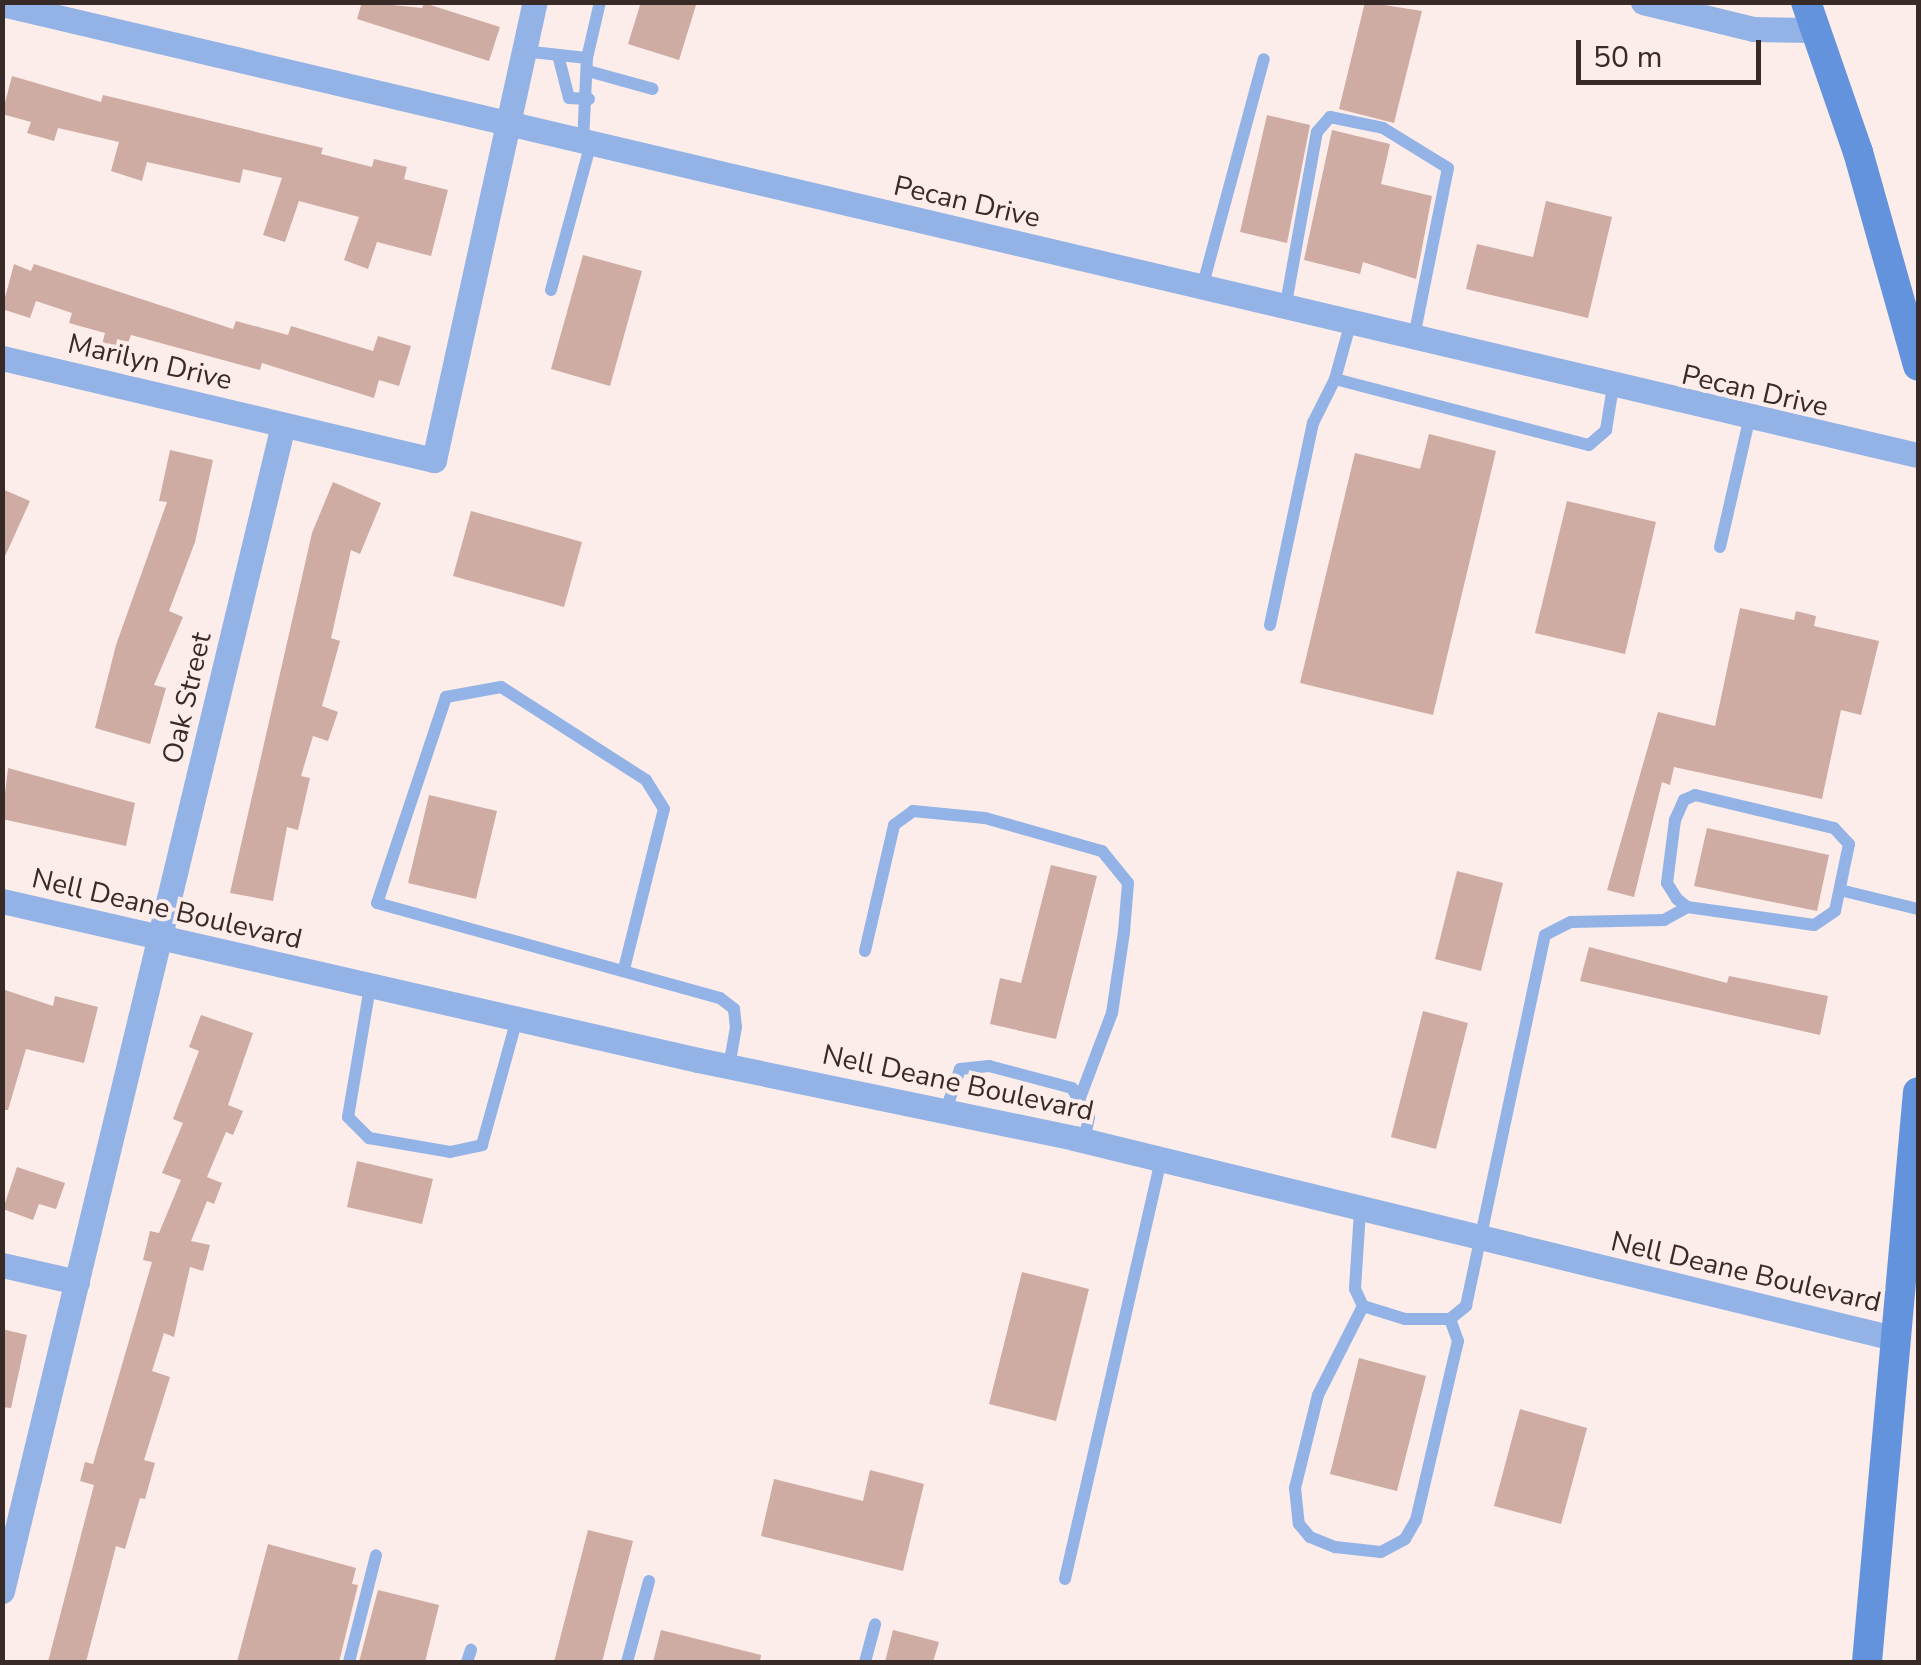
<!DOCTYPE html>
<html>
<head>
<meta charset="utf-8">
<style>
  body { margin:0 }
  #map { position:relative; width:1921px; height:1665px; overflow:hidden; background:#fcedea; font-family:"Nunito Sans",sans-serif }
  div>[style] { position:absolute }
  [style*='--x'] { left:calc(var(--x)*1px); top:calc(var(--y)*1px); width:calc(var(--w)*1px); rotate:calc(var(--a)*1deg) }
  .building>* { inset:0; background:#ceaba3 }
  .service>* { height:12px; margin:-6px; padding:0 6px; transform-origin:6px; border-radius:6px; background:#93b3e6 }
  .minor>* { height:25px; margin:-12.5px; padding:0 12.5px; transform-origin:12.5px; border-radius:12.5px; background:#93b3e6 }
  .secondary>* { height:30px; margin:-15px; padding:0 15px; transform-origin:15px; border-radius:15px; background:#6493de }
  span { translate:-50% -50%; white-space:nowrap; text-align:center; line-height:1.15; -webkit-text-stroke:8px #fcedea; paint-order:stroke }
  .street-label { font-size:28px; color:#382a27 }
  .frame { position:absolute; inset:0; border:5px solid #382a27; pointer-events:none }
  .scale { position:absolute; left:1576px; top:40px; width:185px; height:45px; box-sizing:border-box; border:5px solid #382a27; border-top:0; padding-left:12px; font-size:30px; line-height:35px; white-space:nowrap; color:#382a27; -webkit-text-stroke:8px #fcedea; paint-order:stroke }
</style>
</head>
<body>
<div id="map">
  <div class="building">
    <i style="clip-path:polygon(362px 2px,422px 8px,424px 3px,500px 27px,489px 61px,357px 19px)"></i>
    <i style="clip-path:polygon(641px 2px,697px 2px,679px 60px,628px 44px)"></i>
    <i style="clip-path:polygon(1365px 2px,1422px 11px,1394px 123px,1339px 109px)"></i>
    <i style="clip-path:polygon(12px 76px,101px 102px,103px 95px,323px 148px,321px 154px,372px 167px,374px 159px,407px 167px,404px 179px,448px 190px,431px 256px,377px 242px,368px 269px,344px 260px,359px 217px,299px 201px,285px 242px,263px 235px,282px 178px,243px 169px,240px 183px,147px 162px,142px 181px,111px 171px,119px 142px,58px 128px,54px 141px,27px 133px,31px 122px,2px 114px)"></i>
    <i style="clip-path:polygon(1267px 115px,1310px 125px,1287px 243px,1240px 232px)"></i>
    <i style="clip-path:polygon(1332px 130px,1390px 144px,1381px 184px,1432px 196px,1416px 279px,1363px 262px,1360px 274px,1304px 260px)"></i>
    <i style="clip-path:polygon(1546px 201px,1612px 217px,1588px 318px,1466px 289px,1477px 244px,1533px 257px)"></i>
    <i style="clip-path:polygon(583px 255px,642px 271px,610px 386px,551px 369px)"></i>
    <i style="clip-path:polygon(14px 264px,31px 271px,34px 264px,233px 329px,236px 321px,288px 335px,291px 326px,373px 351px,378px 336px,411px 346px,399px 386px,379px 380px,374px 398px,262px 363px,260px 370px,131px 335px,122px 359px,100px 352px,105px 333px,69px 323px,72px 313px,36px 301px,30px 318px,2px 309px)"></i>
    <i style="clip-path:polygon(1429px 434px,1496px 451px,1433px 715px,1300px 683px,1355px 453px,1420px 469px)"></i>
    <i style="clip-path:polygon(170px 450px,213px 460px,195px 542px,169px 611px,183px 617px,154px 685px,166px 688px,150px 744px,95px 728px,116px 645px,167px 502px,159px 501px)"></i>
    <i style="clip-path:polygon(333px 482px,381px 503px,360px 554px,351px 550px,331px 638px,340px 641px,322px 706px,338px 712px,328px 741px,313px 736px,301px 776px,310px 778px,298px 830px,287px 827px,273px 901px,230px 893px,312px 533px)"></i>
    <i style="clip-path:polygon(2px 489px,30px 501px,2px 563px)"></i>
    <i style="clip-path:polygon(1567px 501px,1656px 522px,1625px 654px,1535px 633px)"></i>
    <i style="clip-path:polygon(471px 511px,582px 542px,564px 607px,453px 576px)"></i>
    <i style="clip-path:polygon(1740px 608px,1794px 620px,1796px 611px,1816px 616px,1814px 626px,1879px 641px,1861px 715px,1841px 710px,1822px 799px,1674px 767px,1670px 785px,1662px 782px,1634px 897px,1607px 890px,1658px 712px,1715px 726px)"></i>
    <i style="clip-path:polygon(8px 768px,135px 803px,126px 846px,2px 819px)"></i>
    <i style="clip-path:polygon(429px 795px,497px 811px,476px 899px,408px 883px)"></i>
    <i style="clip-path:polygon(1707px 828px,1829px 855px,1817px 911px,1694px 886px)"></i>
    <i style="clip-path:polygon(1051px 865px,1097px 876px,1056px 1039px,990px 1024px,1000px 978px,1021px 983px)"></i>
    <i style="clip-path:polygon(1457px 871px,1503px 883px,1481px 971px,1435px 959px)"></i>
    <i style="clip-path:polygon(1589px 947px,1727px 983px,1729px 976px,1828px 996px,1820px 1035px,1580px 981px)"></i>
    <i style="clip-path:polygon(2px 989px,53px 1006px,55px 996px,98px 1007px,84px 1063px,26px 1049px,8px 1110px,2px 1110px)"></i>
    <i style="clip-path:polygon(1423px 1011px,1468px 1023px,1436px 1149px,1391px 1137px)"></i>
    <i style="clip-path:polygon(201px 1015px,253px 1033px,228px 1105px,243px 1111px,233px 1135px,226px 1132px,207px 1177px,222px 1183px,214px 1204px,207px 1201px,191px 1241px,210px 1245px,203px 1271px,190px 1267px,174px 1337px,164px 1333px,152px 1371px,170px 1377px,144px 1460px,155px 1463px,145px 1499px,140px 1498px,125px 1549px,116px 1546px,86px 1662px,48px 1662px,94px 1485px,80px 1481px,85px 1462px,93px 1464px,152px 1262px,143px 1260px,150px 1231px,159px 1233px,181px 1180px,162px 1173px,183px 1123px,173px 1119px,199px 1051px,189px 1047px)"></i>
    <i style="clip-path:polygon(357px 1161px,433px 1179px,422px 1224px,347px 1207px)"></i>
    <i style="clip-path:polygon(17px 1167px,65px 1183px,56px 1209px,39px 1204px,33px 1220px,3px 1209px)"></i>
    <i style="clip-path:polygon(1022px 1272px,1089px 1289px,1056px 1421px,989px 1404px)"></i>
    <i style="clip-path:polygon(2px 1329px,27px 1335px,11px 1408px,2px 1407px)"></i>
    <i style="clip-path:polygon(1359px 1358px,1426px 1376px,1397px 1491px,1330px 1474px)"></i>
    <i style="clip-path:polygon(1520px 1409px,1587px 1428px,1561px 1524px,1494px 1506px)"></i>
    <i style="clip-path:polygon(870px 1470px,924px 1484px,903px 1571px,761px 1536px,774px 1479px,863px 1501px)"></i>
    <i style="clip-path:polygon(588px 1530px,633px 1541px,602px 1662px,554px 1662px)"></i>
    <i style="clip-path:polygon(268px 1544px,356px 1568px,352px 1584px,358px 1585px,339px 1662px,237px 1662px)"></i>
    <i style="clip-path:polygon(378px 1590px,439px 1605px,425px 1662px,359px 1662px)"></i>
    <i style="clip-path:polygon(661px 1630px,761px 1655px,760px 1662px,653px 1662px)"></i>
    <i style="clip-path:polygon(893px 1630px,939px 1642px,933px 1662px,885px 1662px)"></i>
  </div>
  <div class="service">
    <i style="--x:523;--y:51;--w:64;--a:6.2"></i>
    <i style="--x:558;--y:55;--w:44;--a:75.7"></i>
    <i style="--x:569;--y:98;--w:20;--a:3"></i>
    <i style="--x:588;--y:71;--w:67;--a:15.5"></i>
    <i style="--x:583;--y:142;--w:84;--a:-87.3"></i>
    <i style="--x:587;--y:58;--w:57;--a:-76.9"></i>
    <i style="--x:1202;--y:288;--w:237;--a:-74.9"></i>
    <i style="--x:551;--y:290;--w:152;--a:-74.8"></i>
    <i style="--x:1285;--y:309;--w:180;--a:-79.8"></i>
    <i style="--x:1317;--y:132;--w:20;--a:-49"></i>
    <i style="--x:1330;--y:117;--w:54;--a:11.7"></i>
    <i style="--x:1383;--y:128;--w:76;--a:31.6"></i>
    <i style="--x:1448;--y:168;--w:172;--a:101.4"></i>
    <i style="--x:1350;--y:325;--w:56;--a:105.5"></i>
    <i style="--x:1335;--y:379;--w:262;--a:14.6"></i>
    <i style="--x:1589;--y:445;--w:23;--a:-41"></i>
    <i style="--x:1606;--y:430;--w:44;--a:-80.8"></i>
    <i style="--x:1720;--y:547;--w:130;--a:-77.1"></i>
    <i style="--x:1270;--y:625;--w:207;--a:-78"></i>
    <i style="--x:1313;--y:423;--w:49;--a:-63.4"></i>
    <i style="--x:1695;--y:795;--w:143;--a:13.4"></i>
    <i style="--x:1834;--y:828;--w:22;--a:47"></i>
    <i style="--x:1849;--y:844;--w:68;--a:101.8"></i>
    <i style="--x:1835;--y:911;--w:25;--a:146"></i>
    <i style="--x:1814;--y:925;--w:128;--a:-171.9"></i>
    <i style="--x:1687;--y:907;--w:13;--a:-141"></i>
    <i style="--x:1677;--y:899;--w:19;--a:-122"></i>
    <i style="--x:1667;--y:883;--w:64;--a:-82.8"></i>
    <i style="--x:1675;--y:820;--w:22;--a:-66"></i>
    <i style="--x:1684;--y:800;--w:12;--a:-24"></i>
    <i style="--x:1844;--y:891;--w:76;--a:13.7"></i>
    <i style="--x:865;--y:951;--w:129;--a:-77"></i>
    <i style="--x:894;--y:825;--w:24;--a:-36"></i>
    <i style="--x:913;--y:811;--w:72;--a:5.6"></i>
    <i style="--x:985;--y:818;--w:122;--a:15.8"></i>
    <i style="--x:1102;--y:851;--w:41;--a:50.9"></i>
    <i style="--x:1128;--y:883;--w:49;--a:94.7"></i>
    <i style="--x:1124;--y:932;--w:82;--a:98.4"></i>
    <i style="--x:1112;--y:1013;--w:88;--a:110.7"></i>
    <i style="--x:624;--y:969;--w:165;--a:-76"></i>
    <i style="--x:664;--y:809;--w:34;--a:-122"></i>
    <i style="--x:646;--y:780;--w:172;--a:-147.3"></i>
    <i style="--x:501;--y:687;--w:56;--a:169.7"></i>
    <i style="--x:446;--y:697;--w:217;--a:108.5"></i>
    <i style="--x:377;--y:903;--w:356;--a:15.5"></i>
    <i style="--x:720;--y:998;--w:18;--a:38"></i>
    <i style="--x:734;--y:1009;--w:18;--a:84"></i>
    <i style="--x:736;--y:1027;--w:40;--a:100"></i>
    <i style="--x:370;--y:987;--w:132;--a:99.6"></i>
    <i style="--x:348;--y:1117;--w:30;--a:45"></i>
    <i style="--x:369;--y:1138;--w:82;--a:9.8"></i>
    <i style="--x:450;--y:1152;--w:33;--a:-12"></i>
    <i style="--x:482;--y:1145;--w:131;--a:-74.5"></i>
    <i style="--x:946;--y:1110;--w:43;--a:-71.1"></i>
    <i style="--x:960;--y:1069;--w:29;--a:-6"></i>
    <i style="--x:989;--y:1066;--w:86;--a:14.8"></i>
    <i style="--x:1072;--y:1088;--w:34;--a:60"></i>
    <i style="--x:1089;--y:1118;--w:23;--a:103"></i>
    <i style="--x:1360;--y:1211;--w:78;--a:93.7"></i>
    <i style="--x:1355;--y:1289;--w:19;--a:65"></i>
    <i style="--x:1363;--y:1306;--w:44;--a:17.2"></i>
    <i style="--x:1405;--y:1319;--w:45;--a:0"></i>
    <i style="--x:1450;--y:1319;--w:21;--a:-39"></i>
    <i style="--x:1466;--y:1306;--w:379;--a:-78"></i>
    <i style="--x:1545;--y:935;--w:29;--a:-27"></i>
    <i style="--x:1571;--y:922;--w:93;--a:-1.2"></i>
    <i style="--x:1664;--y:920;--w:26;--a:-29"></i>
    <i style="--x:1363;--y:1306;--w:100;--a:116.8"></i>
    <i style="--x:1318;--y:1395;--w:96;--a:103.9"></i>
    <i style="--x:1295;--y:1488;--w:36;--a:84"></i>
    <i style="--x:1299;--y:1524;--w:17;--a:50"></i>
    <i style="--x:1310;--y:1537;--w:27;--a:22"></i>
    <i style="--x:1335;--y:1547;--w:46;--a:6.2"></i>
    <i style="--x:1381;--y:1552;--w:27;--a:-28"></i>
    <i style="--x:1405;--y:1539;--w:22;--a:-60"></i>
    <i style="--x:1416;--y:1520;--w:184;--a:-76.8"></i>
    <i style="--x:1458;--y:1341;--w:23;--a:-110"></i>
    <i style="--x:1065;--y:1579;--w:430;--a:-77.1"></i>
    <i style="--x:349;--y:1662;--w:110;--a:-75.8"></i>
    <i style="--x:467;--y:1662;--w:13;--a:-72"></i>
    <i style="--x:627;--y:1662;--w:84;--a:-74.8"></i>
    <i style="--x:865;--y:1662;--w:39;--a:-75"></i>
  </div>
  <div class="minor">
    <i style="--x:1643;--y:2;--w:113;--a:13.8"></i>
    <i style="--x:1753;--y:29;--w:60;--a:1"></i>
    <i style="--x:2;--y:4;--w:1968;--a:13.25"></i>
    <i style="--x:2;--y:358;--w:444;--a:13.3"></i>
    <i style="--x:434;--y:460;--w:469;--a:-77.6"></i>
    <i style="--x:2;--y:901;--w:714;--a:12.87"></i>
    <i style="--x:698;--y:1060;--w:384;--a:11.7"></i>
    <i style="--x:1074;--y:1138;--w:847;--a:13.72"></i>
    <i style="--x:2;--y:1265;--w:77;--a:12.8"></i>
    <i style="--x:2;--y:1591;--w:1199;--a:-76.45"></i>
  </div>
  <div class="secondary">
    <i style="--x:1806;--y:2;--w:159;--a:70.9"></i>
    <i style="--x:1858;--y:152;--w:222;--a:74.3"></i>
    <i style="--x:1867;--y:1662;--w:572;--a:-84.89"></i>
  </div>
  <div class="street-label">
    <span style="left:967px;top:202px;rotate:13deg">Pecan Drive</span>
    <span style="left:150px;top:362px;rotate:13deg">Marilyn Drive</span>
    <span style="left:1755px;top:391px;rotate:13deg">Pecan Drive</span>
    <span style="left:187px;top:698px;rotate:-77deg">Oak Street</span>
    <span style="left:167px;top:909px;rotate:13deg">Nell Deane Boulevard</span>
    <span style="left:958px;top:1083px;rotate:12deg">Nell Deane Boulevard</span>
    <span style="left:1746px;top:1272px;rotate:13deg">Nell Deane Boulevard</span>
  </div>
  <div class="frame"></div>
  <div class="scale">50 m</div>
</div>
</body>
</html>
